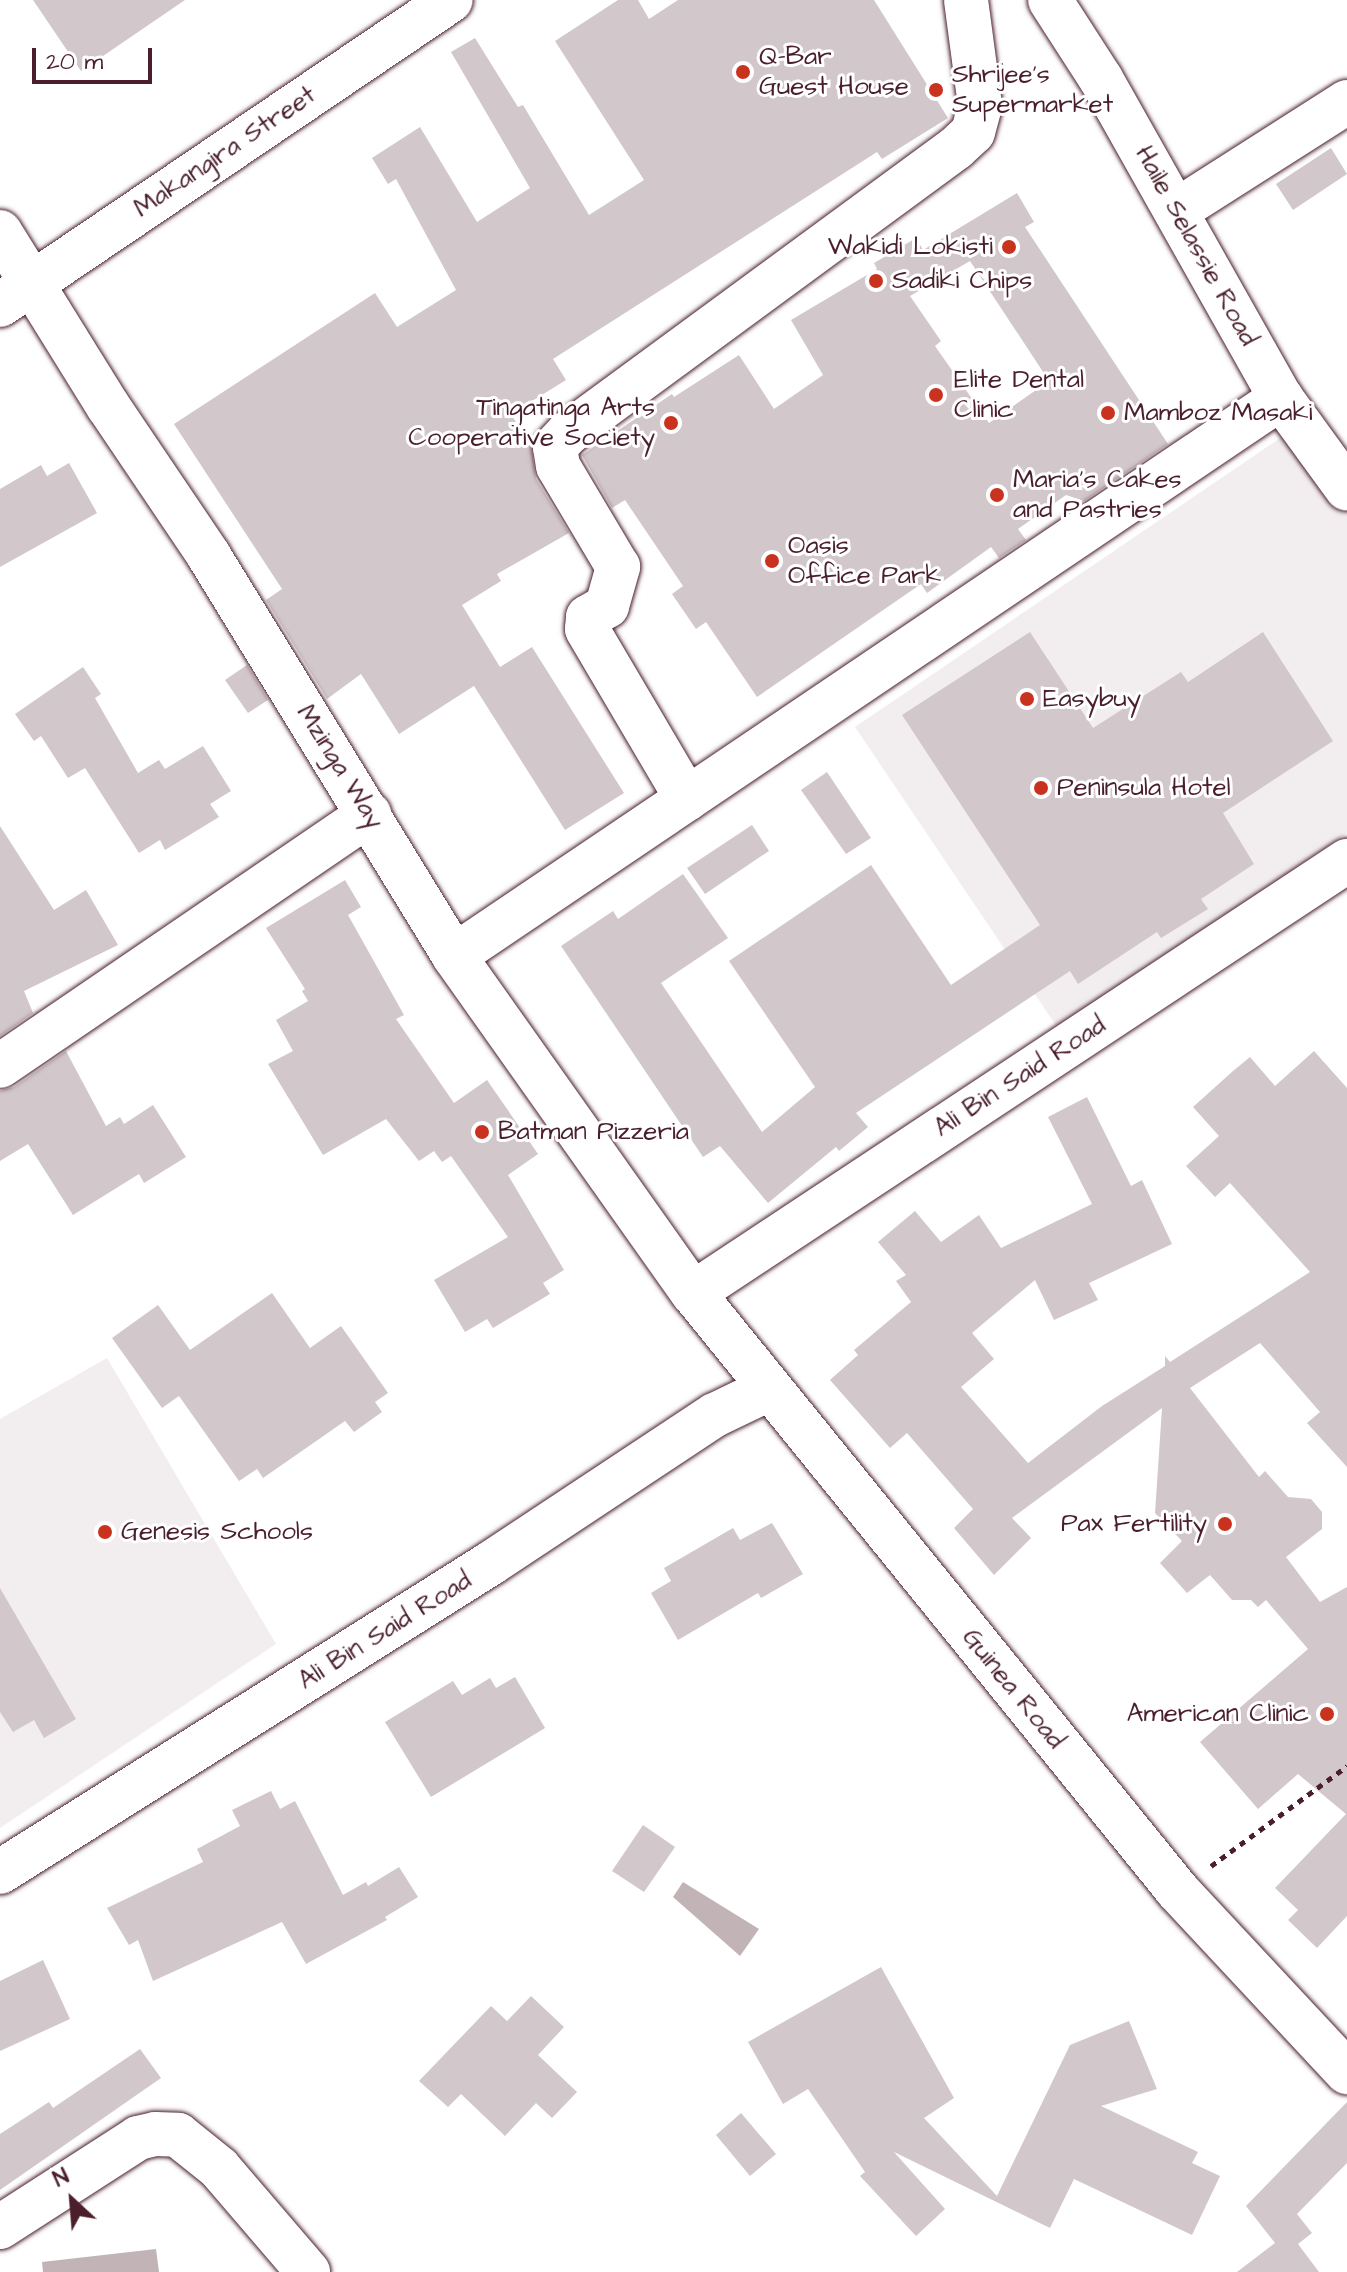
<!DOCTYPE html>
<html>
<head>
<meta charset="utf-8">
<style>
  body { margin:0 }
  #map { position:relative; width:1347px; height:2272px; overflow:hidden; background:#fff; font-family:"Architects Daughter",sans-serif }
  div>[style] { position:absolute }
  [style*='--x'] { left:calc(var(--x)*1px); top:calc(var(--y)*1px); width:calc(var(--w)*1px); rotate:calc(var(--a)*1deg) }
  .built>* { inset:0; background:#f2eeef }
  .water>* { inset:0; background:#c1b3b6 }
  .building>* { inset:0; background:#d2c7cb }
  .path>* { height:5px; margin-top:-2.5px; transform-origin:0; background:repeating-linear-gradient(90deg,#4a1f2b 0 6px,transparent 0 12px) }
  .roads { filter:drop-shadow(0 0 2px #4a1f2b) drop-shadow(0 0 2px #4a1f2b) }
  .minor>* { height:44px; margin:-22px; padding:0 22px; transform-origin:22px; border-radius:22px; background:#fff }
  .dots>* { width:22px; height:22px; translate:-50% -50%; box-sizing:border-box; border:4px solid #fff; border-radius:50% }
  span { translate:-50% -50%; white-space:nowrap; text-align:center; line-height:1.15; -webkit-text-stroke:6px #fff; paint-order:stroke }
  .poi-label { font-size:26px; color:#4a1f2b }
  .left { translate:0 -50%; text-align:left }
  .right { translate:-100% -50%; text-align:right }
  .street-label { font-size:26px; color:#4a1f2b }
  .north { position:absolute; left:32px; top:2160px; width:80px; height:80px; -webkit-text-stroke:6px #fff; paint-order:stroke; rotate:334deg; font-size:22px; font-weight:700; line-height:32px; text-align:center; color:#4a1f2b }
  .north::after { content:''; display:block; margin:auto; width:28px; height:36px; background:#4a1f2b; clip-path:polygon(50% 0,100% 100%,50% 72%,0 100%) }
  .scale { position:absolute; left:32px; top:48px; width:120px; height:36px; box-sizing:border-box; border:4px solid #4a1f2b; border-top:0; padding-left:10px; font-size:24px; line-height:28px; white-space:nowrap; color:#4a1f2b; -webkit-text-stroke:6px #fff; paint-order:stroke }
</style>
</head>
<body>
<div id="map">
  <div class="built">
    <i style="clip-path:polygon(1292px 430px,1347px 505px,1347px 833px,1059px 1030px,855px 727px)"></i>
    <i style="clip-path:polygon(107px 1358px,276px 1644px,0 1828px,0 1419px)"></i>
  </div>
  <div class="water">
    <i style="clip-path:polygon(683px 1882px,759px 1929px,740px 1956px,673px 1897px)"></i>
    <i style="clip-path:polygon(156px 2249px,159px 2272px,43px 2272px,42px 2262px)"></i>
  </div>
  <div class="building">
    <i style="clip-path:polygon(33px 0,185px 0,81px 71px)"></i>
    <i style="clip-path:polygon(618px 0,638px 0,649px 19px,678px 0,874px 0,948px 118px,882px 159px,877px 152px,553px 359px,566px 380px,511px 414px,531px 446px,536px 479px,569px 533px,497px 574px,501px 581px,462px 605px,500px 667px,532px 647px,624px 793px,565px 830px,474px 686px,399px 734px,361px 674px,327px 699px,266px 600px,282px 589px,174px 424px,375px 293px,397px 327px,456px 290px,396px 179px,388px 184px,372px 158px,420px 127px,477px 222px,530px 188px,451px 52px,475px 38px,518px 107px,523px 105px,589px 215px,644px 180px,555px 41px)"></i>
    <i style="clip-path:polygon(1331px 148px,1347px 174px,1293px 210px,1276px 184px)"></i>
    <i style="clip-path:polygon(evenodd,1017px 193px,1034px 222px,1025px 227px,1168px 444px,1084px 501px,1066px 495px,1018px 529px,1026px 540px,999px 558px,991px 547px,927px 593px,921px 584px,757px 697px,706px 622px,696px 629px,672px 594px,683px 586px,625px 500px,612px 508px,582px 455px,672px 394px,674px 397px,739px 355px,774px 409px,823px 375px,791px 320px,877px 269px,874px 263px,916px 238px,923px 250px,1017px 193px,970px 261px,1049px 381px,989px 423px,935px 346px,941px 341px,910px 296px,970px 261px)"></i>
    <i style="clip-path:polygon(69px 463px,97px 513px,0 567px,0 489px,41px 465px,47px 476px)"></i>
    <i style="clip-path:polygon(1030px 632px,1093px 728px,1181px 672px,1188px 682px,1263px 632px,1333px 741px,1223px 813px,1254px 864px,1201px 899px,1208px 909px,1161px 938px,1157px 932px,1078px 984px,1070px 971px,856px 1113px,868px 1127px,839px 1151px,836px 1147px,768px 1203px,720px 1146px,703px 1157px,561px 946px,613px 911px,618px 919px,683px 874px,728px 938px,661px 983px,762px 1132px,815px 1087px,729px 961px,871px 865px,951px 985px,1040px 925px,902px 715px)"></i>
    <i style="clip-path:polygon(247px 665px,268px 700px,248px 713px,225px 680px)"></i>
    <i style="clip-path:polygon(83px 667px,101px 694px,95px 698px,138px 773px,159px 760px,165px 769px,203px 746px,231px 791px,210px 804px,219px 817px,165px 850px,160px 840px,139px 853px,85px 768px,68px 778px,41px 736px,34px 741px,15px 714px)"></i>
    <i style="clip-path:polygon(827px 772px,871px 838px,846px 854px,801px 790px)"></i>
    <i style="clip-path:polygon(752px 825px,769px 851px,705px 894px,687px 868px)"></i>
    <i style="clip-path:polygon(0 826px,54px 910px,86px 890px,118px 945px,24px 991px,33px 1013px,0 1036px)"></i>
    <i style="clip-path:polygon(345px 880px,361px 907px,348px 915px,404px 1015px,396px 1019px,454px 1103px,487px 1080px,538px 1154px,508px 1175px,564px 1270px,543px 1283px,550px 1294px,493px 1328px,487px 1319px,465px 1332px,434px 1280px,508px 1237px,451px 1156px,442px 1162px,434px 1151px,419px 1161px,386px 1119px,323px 1155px,268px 1064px,293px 1051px,276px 1020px,308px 1001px,302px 991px,305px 989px,266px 928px)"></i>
    <i style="clip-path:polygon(66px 1051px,106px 1126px,120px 1117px,124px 1124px,153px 1105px,186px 1157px,144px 1183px,139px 1174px,73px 1215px,28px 1144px,0 1161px,0 1091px,14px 1087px)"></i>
    <i style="clip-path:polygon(1314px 1051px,1347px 1088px,1347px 1467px,1307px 1423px,1320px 1412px,1260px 1343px,1190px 1388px,1259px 1477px,1265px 1471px,1288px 1497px,1311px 1499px,1322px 1512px,1322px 1529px,1286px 1557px,1320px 1602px,1347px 1587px,1347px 1916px,1317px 1948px,1288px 1920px,1298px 1910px,1275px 1888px,1346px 1814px,1298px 1774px,1258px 1809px,1200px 1742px,1308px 1649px,1266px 1600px,1258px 1607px,1251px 1600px,1232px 1600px,1210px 1575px,1187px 1593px,1160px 1563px,1182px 1541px,1155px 1513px,1162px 1408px,1012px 1518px,1031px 1538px,994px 1575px,954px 1528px,973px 1509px,907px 1433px,890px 1448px,830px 1380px,858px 1355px,854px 1350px,911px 1302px,896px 1281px,906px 1275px,878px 1242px,915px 1211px,941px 1242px,979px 1215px,1001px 1248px,1092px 1204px,1048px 1117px,1087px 1097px,1131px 1186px,1142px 1180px,1172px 1244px,1089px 1283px,1098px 1300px,1054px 1320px,1035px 1280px,972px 1333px,994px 1359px,961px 1387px,1028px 1463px,1102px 1406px,1165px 1366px,1165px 1356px,1170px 1362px,1310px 1272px,1230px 1183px,1215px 1197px,1186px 1166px,1219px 1136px,1193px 1107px,1233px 1071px,1250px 1057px,1275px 1086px)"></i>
    <i style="clip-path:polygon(272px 1293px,310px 1348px,341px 1326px,388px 1393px,375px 1402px,382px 1412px,354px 1432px,345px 1421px,263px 1478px,257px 1469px,239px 1481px,179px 1396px,162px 1408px,112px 1338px,158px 1305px,190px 1350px)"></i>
    <i style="clip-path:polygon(772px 1523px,803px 1574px,761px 1598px,758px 1593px,678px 1640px,651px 1593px,671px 1581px,664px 1568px,733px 1528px,740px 1540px)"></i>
    <i style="clip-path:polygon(0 1588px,76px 1719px,44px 1738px,34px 1720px,13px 1732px,0 1712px)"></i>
    <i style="clip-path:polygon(515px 1677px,545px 1728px,431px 1797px,385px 1722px,453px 1681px,462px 1695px,490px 1678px,496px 1688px)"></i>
    <i style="clip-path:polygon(271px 1791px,280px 1809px,295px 1801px,343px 1895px,366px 1882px,368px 1886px,399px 1867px,418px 1897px,385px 1917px,387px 1920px,306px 1964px,282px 1922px,153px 1981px,138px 1940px,129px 1945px,107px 1908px,203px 1862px,197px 1849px,240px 1826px,232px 1810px)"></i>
    <i style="clip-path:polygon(643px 1825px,675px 1847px,644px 1892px,612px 1871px)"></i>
    <i style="clip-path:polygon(43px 1960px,70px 2019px,0 2051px,0 1981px)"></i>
    <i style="clip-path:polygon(881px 1967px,954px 2098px,924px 2118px,997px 2196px,1070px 2045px,1129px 2021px,1157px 2089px,1101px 2106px,1198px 2152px,1192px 2163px,1220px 2176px,1192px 2235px,1074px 2179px,1050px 2228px,894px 2152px,945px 2209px,916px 2236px,860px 2176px,865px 2172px,808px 2089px,783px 2104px,748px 2042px)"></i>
    <i style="clip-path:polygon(531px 1996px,564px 2027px,538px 2055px,577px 2092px,552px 2118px,536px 2103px,505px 2136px,461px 2094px,448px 2107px,419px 2081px,491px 2006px,507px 2021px)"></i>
    <i style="clip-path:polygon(140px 2049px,161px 2078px,0 2190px,0 2134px,49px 2102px,53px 2108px)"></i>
    <i style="clip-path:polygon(1347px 2102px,1347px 2163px,1297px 2214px,1312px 2233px,1298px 2244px,1319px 2272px,1237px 2272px,1275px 2243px,1246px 2206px)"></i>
    <i style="clip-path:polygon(741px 2113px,776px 2154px,750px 2176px,716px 2135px)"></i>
  </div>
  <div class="path">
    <i style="--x:1211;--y:1866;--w:169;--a:-36.3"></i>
  </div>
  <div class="roads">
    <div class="minor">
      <i style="--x:1050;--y:0;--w:94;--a:57.2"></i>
      <i style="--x:1101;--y:79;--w:366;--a:60.6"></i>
      <i style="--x:1281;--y:398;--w:112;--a:54"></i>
      <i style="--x:1176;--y:211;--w:203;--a:-32.5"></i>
      <i style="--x:0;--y:232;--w:205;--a:58.2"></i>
      <i style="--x:108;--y:406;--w:181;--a:56"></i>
      <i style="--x:209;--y:556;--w:469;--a:58.5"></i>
      <i style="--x:454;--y:956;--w:413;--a:54.7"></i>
      <i style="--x:693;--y:1293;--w:770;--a:50.96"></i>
      <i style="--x:1178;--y:1891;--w:248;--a:47"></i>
      <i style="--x:0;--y:305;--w:544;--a:-34.07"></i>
      <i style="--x:687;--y:799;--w:197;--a:-120.5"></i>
      <i style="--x:587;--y:629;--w:12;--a:-85"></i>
      <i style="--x:588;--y:617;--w:22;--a:-30"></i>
      <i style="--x:607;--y:606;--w:41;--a:-74.2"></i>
      <i style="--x:618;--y:567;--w:117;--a:-120.7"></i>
      <i style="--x:558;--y:466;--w:19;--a:-99"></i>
      <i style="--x:555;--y:447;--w:19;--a:-47"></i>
      <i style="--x:568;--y:433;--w:481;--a:-36.3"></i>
      <i style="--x:956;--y:148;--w:23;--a:-43"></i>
      <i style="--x:973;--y:132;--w:28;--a:-75"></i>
      <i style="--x:980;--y:105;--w:106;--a:-97.6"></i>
      <i style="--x:454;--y:956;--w:998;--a:-34.01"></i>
      <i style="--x:0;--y:1066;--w:447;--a:-34.3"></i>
      <i style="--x:693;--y:1293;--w:784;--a:-33.45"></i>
      <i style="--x:0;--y:1872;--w:580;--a:-32.18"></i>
      <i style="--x:491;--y:1563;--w:268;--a:-33.5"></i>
      <i style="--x:715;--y:1415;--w:60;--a:-25.7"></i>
      <i style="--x:0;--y:2227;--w:164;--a:-32.8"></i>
      <i style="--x:138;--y:2138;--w:17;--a:-13"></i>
      <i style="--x:155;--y:2134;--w:23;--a:2"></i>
      <i style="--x:178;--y:2135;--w:53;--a:38.8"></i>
      <i style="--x:219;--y:2168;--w:137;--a:49.4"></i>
    </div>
  </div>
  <div class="dots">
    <i style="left:743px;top:72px;background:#c8321e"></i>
    <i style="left:936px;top:90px;background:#c8321e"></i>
    <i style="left:1009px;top:247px;background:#c8321e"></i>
    <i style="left:876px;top:281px;background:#c8321e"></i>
    <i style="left:936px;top:395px;background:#c8321e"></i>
    <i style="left:1108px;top:413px;background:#c8321e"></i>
    <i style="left:671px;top:423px;background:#c8321e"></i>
    <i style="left:997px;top:495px;background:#c8321e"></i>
    <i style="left:772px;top:561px;background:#c8321e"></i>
    <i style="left:1027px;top:699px;background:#c8321e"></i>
    <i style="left:1041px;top:788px;background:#c8321e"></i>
    <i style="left:482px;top:1132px;background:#c8321e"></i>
    <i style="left:1225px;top:1524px;background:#c8321e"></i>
    <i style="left:105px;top:1532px;background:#c8321e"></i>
    <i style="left:1327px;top:1714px;background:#c8321e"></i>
  </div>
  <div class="poi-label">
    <span class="left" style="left:759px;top:72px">Q-Bar<br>Guest House</span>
    <span class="left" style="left:952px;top:90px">Shrijee's<br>Supermarket</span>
    <span class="right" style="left:993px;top:247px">Wakidi Lokisti</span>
    <span class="left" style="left:892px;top:281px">Sadiki Chips</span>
    <span class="left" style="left:954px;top:395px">Elite Dental<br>Clinic</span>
    <span class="right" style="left:655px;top:423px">Tingatinga Arts<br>Cooperative Society</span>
    <span class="left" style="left:1124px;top:413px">Mamboz Masaki</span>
    <span class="left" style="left:1013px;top:495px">Maria's Cakes<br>and Pastries</span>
    <span class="left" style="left:788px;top:561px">Oasis<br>Office Park</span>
    <span class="left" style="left:1043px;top:699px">Easybuy</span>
    <span class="left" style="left:1057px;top:788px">Peninsula Hotel</span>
    <span class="left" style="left:498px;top:1132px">Batman Pizzeria</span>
    <span class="right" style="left:1207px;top:1524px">Pax Fertility</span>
    <span class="left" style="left:121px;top:1532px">Genesis Schools</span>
    <span class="right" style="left:1309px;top:1714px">American Clinic</span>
  </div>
  <div class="street-label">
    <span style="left:225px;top:152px;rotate:-34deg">Makangira Street</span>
    <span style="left:1196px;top:246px;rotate:61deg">Haile Selassie Road</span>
    <span style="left:340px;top:767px;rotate:58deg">Mzinga Way</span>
    <span style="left:1020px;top:1077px;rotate:-33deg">Ali Bin Said Road</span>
    <span style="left:385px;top:1631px;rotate:-32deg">Ali Bin Said Road</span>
    <span style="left:1013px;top:1689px;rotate:51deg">Guinea Road</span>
  </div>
  <div class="north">N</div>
  <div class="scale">20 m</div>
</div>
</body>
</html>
